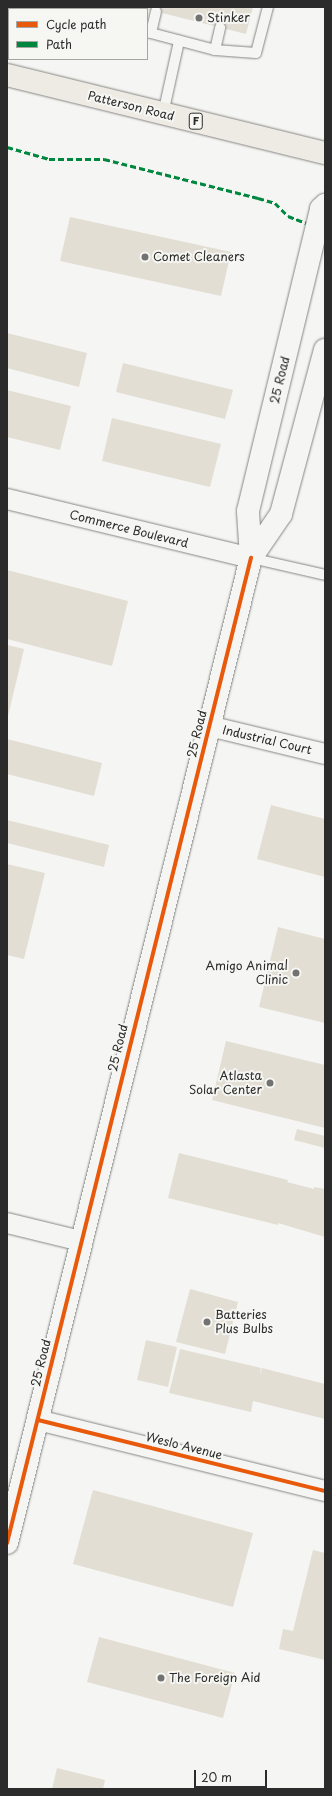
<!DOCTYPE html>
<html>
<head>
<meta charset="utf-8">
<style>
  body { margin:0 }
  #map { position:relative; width:332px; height:1796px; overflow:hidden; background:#f5f5f3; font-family:"Playpen Sans",sans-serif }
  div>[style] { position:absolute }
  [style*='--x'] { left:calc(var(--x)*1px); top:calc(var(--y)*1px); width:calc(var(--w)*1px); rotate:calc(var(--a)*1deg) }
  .built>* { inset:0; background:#f4f0e5 }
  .building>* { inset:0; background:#e3ded4 }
  .roads { filter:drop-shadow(0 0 1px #868685) drop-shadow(0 0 1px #868685) }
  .service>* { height:10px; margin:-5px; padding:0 5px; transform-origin:5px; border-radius:5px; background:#f5f5f3 }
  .minor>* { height:20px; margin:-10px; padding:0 10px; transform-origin:10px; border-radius:10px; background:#f5f5f3 }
  .secondary>* { height:22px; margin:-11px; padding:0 11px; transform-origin:11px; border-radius:11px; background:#f5f5f3 }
  .primary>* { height:22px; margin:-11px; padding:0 11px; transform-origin:11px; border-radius:11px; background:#eeebe4 }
  .quiet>* { height:3px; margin-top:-1.5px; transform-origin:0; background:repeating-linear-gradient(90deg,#00873e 0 6px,transparent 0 9px) }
  .cycleway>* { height:4px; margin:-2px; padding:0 2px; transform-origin:2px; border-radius:2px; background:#e8590c }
  .dots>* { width:11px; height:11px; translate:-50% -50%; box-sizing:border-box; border:2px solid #f6f6f2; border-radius:50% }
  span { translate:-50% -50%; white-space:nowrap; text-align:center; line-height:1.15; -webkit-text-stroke:4px #f6f6f2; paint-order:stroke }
  .shield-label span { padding:1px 3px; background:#f6f6f2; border:1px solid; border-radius:3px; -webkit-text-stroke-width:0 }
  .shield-label { font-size:11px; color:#2b2b2b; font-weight:700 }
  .poi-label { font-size:12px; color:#2b2b2b }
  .left { translate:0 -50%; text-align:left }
  .right { translate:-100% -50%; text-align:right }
  .street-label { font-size:12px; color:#2b2b2b }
  .frame { position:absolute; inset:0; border:8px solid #2b2b2b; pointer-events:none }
  .legend { position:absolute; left:8px; top:8px; width:140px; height:52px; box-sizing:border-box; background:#f6f6f2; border:1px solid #a5a5a2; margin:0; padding:5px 7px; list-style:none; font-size:12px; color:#2b2b2b }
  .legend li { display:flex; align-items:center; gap:8px; height:20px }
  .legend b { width:20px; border:1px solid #a5a5a2 }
  .scale { position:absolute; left:194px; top:1770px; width:73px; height:18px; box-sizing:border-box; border:2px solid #2b2b2b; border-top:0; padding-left:5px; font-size:12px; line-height:14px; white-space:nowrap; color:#2b2b2b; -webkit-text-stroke:3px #f6f6f2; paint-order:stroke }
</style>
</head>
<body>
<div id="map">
  <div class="built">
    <i style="clip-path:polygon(7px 7px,110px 7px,109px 9px,9px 9px,9px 21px,7px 20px)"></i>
  </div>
  <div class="building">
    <i style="clip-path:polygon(32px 7px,90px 7px,90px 9px,31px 9px)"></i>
    <i style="clip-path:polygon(138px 7px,253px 7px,246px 34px)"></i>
    <i style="clip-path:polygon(70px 217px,231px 252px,221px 296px,60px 261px)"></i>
    <i style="clip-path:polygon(7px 333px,87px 353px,79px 387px,7px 368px)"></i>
    <i style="clip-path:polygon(123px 363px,233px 390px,225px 419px,116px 392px)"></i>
    <i style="clip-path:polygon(7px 390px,71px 406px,60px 450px,7px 437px)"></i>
    <i style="clip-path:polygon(112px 418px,221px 444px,210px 487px,102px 461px)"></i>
    <i style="clip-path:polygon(7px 570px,128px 601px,112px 666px,7px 639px)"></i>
    <i style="clip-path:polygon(7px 645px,24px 649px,8px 716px,7px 716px)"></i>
    <i style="clip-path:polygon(7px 739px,102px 763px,94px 796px,7px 774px)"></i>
    <i style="clip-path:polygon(271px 805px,325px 819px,325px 877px,257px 859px)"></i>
    <i style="clip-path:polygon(7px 820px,109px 845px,104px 867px,7px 843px)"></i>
    <i style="clip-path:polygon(7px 864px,45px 873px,24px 959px,7px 955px)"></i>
    <i style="clip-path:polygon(278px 927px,325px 939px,325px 1023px,259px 1007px)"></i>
    <i style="clip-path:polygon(226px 1041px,325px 1065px,325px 1128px,212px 1100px)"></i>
    <i style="clip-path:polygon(297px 1129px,325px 1136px,325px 1148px,294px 1140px)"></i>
    <i style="clip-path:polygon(179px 1153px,288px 1180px,287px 1182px,314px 1189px,314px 1187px,325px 1189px,325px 1237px,278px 1223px,278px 1225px,168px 1198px)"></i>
    <i style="clip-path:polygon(190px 1289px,238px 1302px,225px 1354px,176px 1342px)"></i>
    <i style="clip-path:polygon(146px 1340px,177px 1347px,168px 1387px,137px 1380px)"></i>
    <i style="clip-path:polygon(180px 1349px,261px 1368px,260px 1375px,262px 1368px,325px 1384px,325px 1419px,253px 1401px,251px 1412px,169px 1393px)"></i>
    <i style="clip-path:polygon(93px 1490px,253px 1533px,233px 1607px,73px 1564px)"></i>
    <i style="clip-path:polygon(313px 1550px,325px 1553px,325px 1660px,279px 1649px,283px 1629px,293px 1631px)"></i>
    <i style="clip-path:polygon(99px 1637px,235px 1673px,223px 1718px,87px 1682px)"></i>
    <i style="clip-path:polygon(57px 1768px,105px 1780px,103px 1789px,52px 1789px)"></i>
  </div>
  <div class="roads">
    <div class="service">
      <i style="--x:122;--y:9;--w:2;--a:-63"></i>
      <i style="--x:147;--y:32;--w:70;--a:14.8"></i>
      <i style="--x:215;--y:50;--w:41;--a:4.2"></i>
      <i style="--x:256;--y:53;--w:48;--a:-75.4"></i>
      <i style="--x:151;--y:33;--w:22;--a:-77"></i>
      <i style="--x:215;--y:50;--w:23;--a:-77"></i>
      <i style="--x:163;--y:114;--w:75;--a:-77.6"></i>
      <i style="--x:251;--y:558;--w:76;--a:12.9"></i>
    </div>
    <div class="minor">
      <i style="--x:7;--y:499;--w:251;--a:13.6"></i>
      <i style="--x:209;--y:726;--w:119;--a:13.6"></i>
      <i style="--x:7;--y:1223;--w:76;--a:13.7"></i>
      <i style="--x:38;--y:1420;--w:296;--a:13.9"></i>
    </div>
    <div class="secondary">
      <i style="--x:251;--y:558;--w:53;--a:-55.7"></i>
      <i style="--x:281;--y:514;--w:170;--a:-75"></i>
      <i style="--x:7;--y:1543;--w:1015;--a:-76.09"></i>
      <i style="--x:251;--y:558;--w:47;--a:-93.7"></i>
      <i style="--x:248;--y:511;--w:311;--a:-76.4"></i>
      <i style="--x:321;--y:209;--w:6;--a:-45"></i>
    </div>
    <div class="primary">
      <i style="--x:7;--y:75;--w:327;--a:13.8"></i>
    </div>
  </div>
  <div class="quiet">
    <i style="--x:7;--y:147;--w:44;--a:15.9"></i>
    <i style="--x:49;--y:159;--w:55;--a:0"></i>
    <i style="--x:104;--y:159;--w:159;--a:14.2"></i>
    <i style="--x:258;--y:198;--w:18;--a:16"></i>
    <i style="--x:275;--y:203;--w:18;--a:45"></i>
    <i style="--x:288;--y:216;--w:19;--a:21"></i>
  </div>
  <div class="cycleway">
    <i style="--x:38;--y:1420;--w:296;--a:13.9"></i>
    <i style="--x:7;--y:1543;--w:1015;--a:-76.09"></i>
  </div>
  <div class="dots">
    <i style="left:199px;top:18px;background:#727271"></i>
    <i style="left:145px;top:257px;background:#727271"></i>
    <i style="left:296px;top:973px;background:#727271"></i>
    <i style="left:270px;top:1083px;background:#727271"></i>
    <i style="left:207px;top:1322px;background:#727271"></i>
    <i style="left:161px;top:1678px;background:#727271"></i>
  </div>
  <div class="shield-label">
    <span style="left:196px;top:121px">F</span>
  </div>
  <div class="poi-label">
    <span class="left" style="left:207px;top:18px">Stinker</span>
    <span class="left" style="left:153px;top:257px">Comet Cleaners</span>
    <span class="right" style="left:288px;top:973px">Amigo Animal<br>Clinic</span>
    <span class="right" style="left:262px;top:1083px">Atlasta<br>Solar Center</span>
    <span class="left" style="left:215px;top:1322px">Batteries<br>Plus Bulbs</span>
    <span class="left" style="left:169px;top:1678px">The Foreign Aid</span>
  </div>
  <div class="street-label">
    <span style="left:131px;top:106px;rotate:14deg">Patterson Road</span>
    <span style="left:280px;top:380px;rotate:-76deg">25 Road</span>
    <span style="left:129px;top:529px;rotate:14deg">Commerce Boulevard</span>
    <span style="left:197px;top:734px;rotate:-76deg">25 Road</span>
    <span style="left:267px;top:740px;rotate:13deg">Industrial Court</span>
    <span style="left:118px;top:1048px;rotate:-76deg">25 Road</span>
    <span style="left:41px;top:1363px;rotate:-76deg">25 Road</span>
    <span style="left:184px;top:1446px;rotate:14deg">Weslo Avenue</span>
  </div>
  <div class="frame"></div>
  <ul class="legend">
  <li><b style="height:5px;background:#e8590c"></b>Cycle path</li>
  <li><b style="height:5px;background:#00873e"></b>Path</li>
  </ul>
  <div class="scale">20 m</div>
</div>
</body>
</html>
